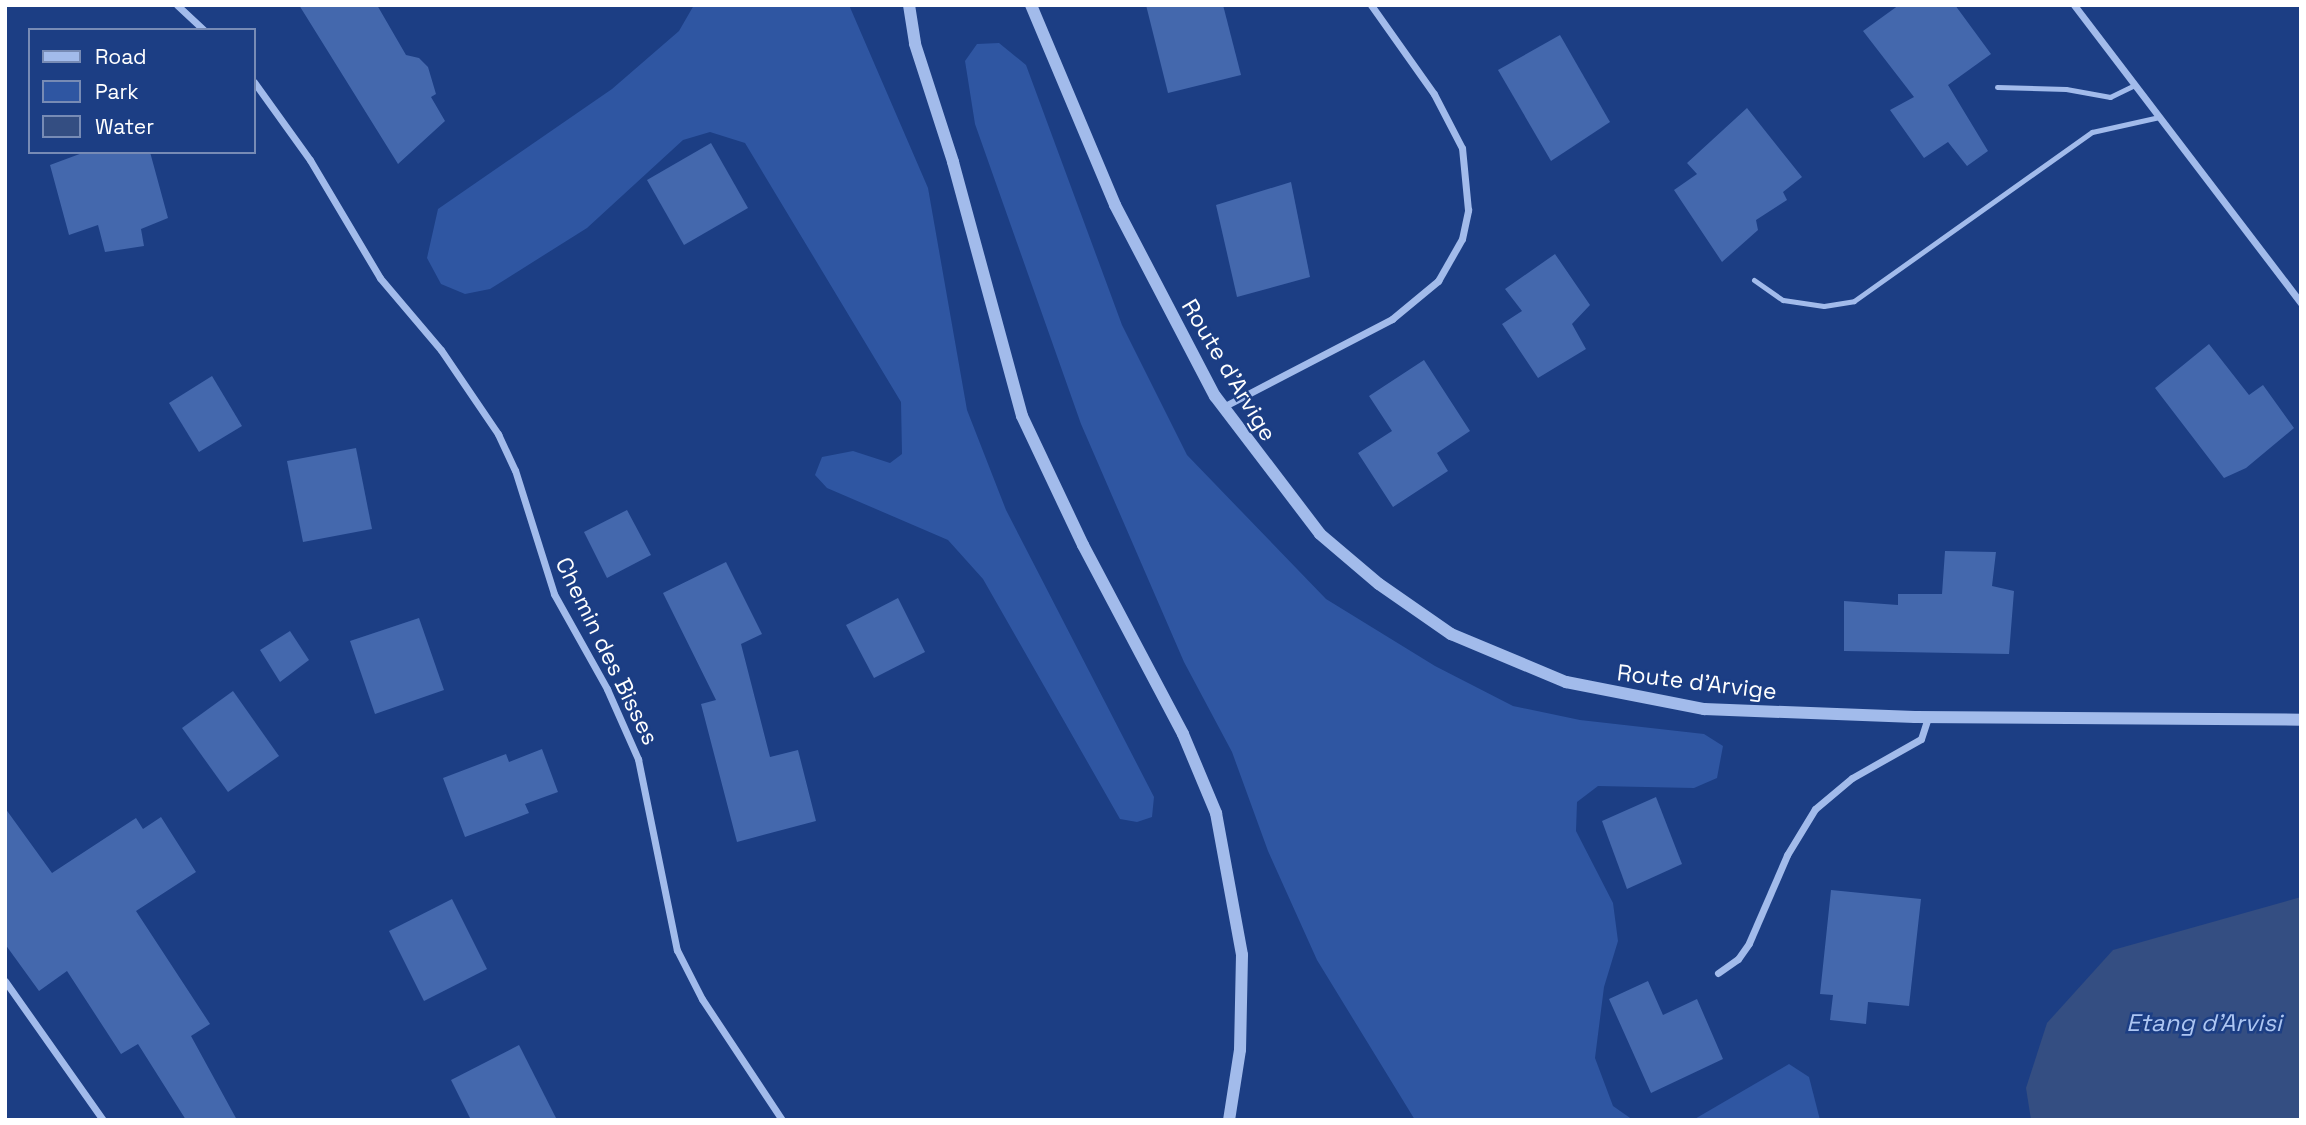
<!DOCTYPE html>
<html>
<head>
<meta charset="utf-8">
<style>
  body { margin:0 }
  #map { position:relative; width:2306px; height:1125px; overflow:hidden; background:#1c3e84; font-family:"Space Grotesk",sans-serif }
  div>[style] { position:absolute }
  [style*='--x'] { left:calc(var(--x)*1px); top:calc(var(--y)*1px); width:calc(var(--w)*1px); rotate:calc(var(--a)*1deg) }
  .green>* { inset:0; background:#2f56a2 }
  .water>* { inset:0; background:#344e82 }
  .building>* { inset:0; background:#4468ad }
  .service>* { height:5px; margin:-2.5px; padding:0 2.5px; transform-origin:2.5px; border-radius:2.5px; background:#a2bbeb }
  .minor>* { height:7px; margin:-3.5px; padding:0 3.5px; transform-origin:3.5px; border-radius:3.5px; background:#a2bbeb }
  .tertiary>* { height:12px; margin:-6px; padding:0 6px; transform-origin:6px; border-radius:6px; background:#a2bbeb }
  span { translate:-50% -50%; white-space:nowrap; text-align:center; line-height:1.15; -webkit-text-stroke:5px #1c3e84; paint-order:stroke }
  .street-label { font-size:23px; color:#fff }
  .water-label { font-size:24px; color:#adc6f2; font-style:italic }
  .frame { position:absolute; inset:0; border:7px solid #fff; pointer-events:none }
  .legend { position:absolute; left:28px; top:28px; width:228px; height:126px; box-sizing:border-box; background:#1c3e84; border:2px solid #778bb5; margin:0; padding:9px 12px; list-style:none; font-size:21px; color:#fff }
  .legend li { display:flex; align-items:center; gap:14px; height:35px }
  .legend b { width:35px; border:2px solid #778bb5 }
</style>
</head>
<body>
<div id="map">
  <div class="green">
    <i style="clip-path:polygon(694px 5px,849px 5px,928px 188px,967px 410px,1006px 510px,1154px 797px,1152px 817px,1137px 822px,1120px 819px,983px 579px,948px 540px,827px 488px,815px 475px,822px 457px,853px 451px,890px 463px,902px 454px,901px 402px,745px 143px,710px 132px,683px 140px,587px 228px,490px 289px,465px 294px,441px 284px,427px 258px,438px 209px,612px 89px,679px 31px)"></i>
    <i style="clip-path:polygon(999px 43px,1026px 65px,1122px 325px,1187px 455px,1326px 599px,1435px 666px,1513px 706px,1580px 720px,1704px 734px,1723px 746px,1717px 778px,1694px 788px,1598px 786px,1577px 802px,1576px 831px,1613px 903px,1618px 941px,1604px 987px,1595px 1058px,1613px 1106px,1633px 1120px,1415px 1120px,1317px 960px,1268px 851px,1232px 752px,1184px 662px,1081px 424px,975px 124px,965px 61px,977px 44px)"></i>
    <i style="clip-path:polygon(1789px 1064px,1809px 1077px,1820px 1120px,1693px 1120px)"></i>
  </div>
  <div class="water">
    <i style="clip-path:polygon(2301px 897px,2301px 1120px,2031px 1120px,2026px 1088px,2047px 1023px,2113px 950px)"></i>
  </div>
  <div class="building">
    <i style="clip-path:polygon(299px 5px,377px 5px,406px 55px,419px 58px,428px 67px,436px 94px,431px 97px,445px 121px,398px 164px)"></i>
    <i style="clip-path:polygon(1146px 5px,1223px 5px,1241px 75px,1168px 93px)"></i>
    <i style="clip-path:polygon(1899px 5px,1955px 5px,1991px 54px,1948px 85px,1988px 151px,1967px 166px,1948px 142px,1924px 158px,1890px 110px,1914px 97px,1863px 31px)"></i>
    <i style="clip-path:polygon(1560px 35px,1610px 122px,1551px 161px,1498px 70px)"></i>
    <i style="clip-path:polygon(1747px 108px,1802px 177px,1783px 192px,1787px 200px,1756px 220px,1758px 230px,1722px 262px,1674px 190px,1697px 174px,1687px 163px)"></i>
    <i style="clip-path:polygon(711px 143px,748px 208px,684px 245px,647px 180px)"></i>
    <i style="clip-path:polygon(85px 152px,150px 152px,168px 218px,141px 229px,144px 246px,105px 252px,98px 225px,69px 235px,50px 165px)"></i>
    <i style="clip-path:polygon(1291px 182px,1310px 277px,1237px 297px,1216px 205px)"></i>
    <i style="clip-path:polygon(1555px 254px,1590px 305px,1572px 324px,1586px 349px,1538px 378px,1502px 324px,1522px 311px,1505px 289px)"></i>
    <i style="clip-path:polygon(2209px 344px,2249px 395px,2263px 385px,2294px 428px,2246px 468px,2224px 478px,2155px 388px)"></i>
    <i style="clip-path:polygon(1424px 360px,1470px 431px,1437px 453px,1448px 471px,1393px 507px,1358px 453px,1392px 431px,1369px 396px)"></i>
    <i style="clip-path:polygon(212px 376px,242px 426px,199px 452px,169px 403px)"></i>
    <i style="clip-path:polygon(356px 448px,372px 529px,303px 542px,287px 461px)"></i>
    <i style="clip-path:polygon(627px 510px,651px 555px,607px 578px,584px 532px)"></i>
    <i style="clip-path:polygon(1945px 551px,1996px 552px,1992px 586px,2014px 591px,2009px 654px,1844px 651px,1844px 601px,1898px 605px,1898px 594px,1942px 594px)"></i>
    <i style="clip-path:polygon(726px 562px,762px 634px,741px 644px,770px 757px,798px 750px,816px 821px,737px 842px,701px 704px,716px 700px,663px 593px)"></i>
    <i style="clip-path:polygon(898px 598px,925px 652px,874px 678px,846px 625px)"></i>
    <i style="clip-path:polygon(419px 618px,444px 690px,375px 714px,350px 641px)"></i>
    <i style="clip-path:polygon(290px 631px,309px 660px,280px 682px,260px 650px)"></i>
    <i style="clip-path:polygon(233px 691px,279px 756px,228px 792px,182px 728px)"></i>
    <i style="clip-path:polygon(542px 749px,558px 792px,525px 804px,529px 813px,465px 837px,443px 778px,506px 754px,509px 762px)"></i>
    <i style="clip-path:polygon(1656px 797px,1682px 864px,1627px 889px,1602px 821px)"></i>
    <i style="clip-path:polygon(5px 808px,52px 873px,136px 818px,143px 829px,161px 817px,196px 872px,136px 911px,210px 1024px,191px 1036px,237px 1120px,186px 1120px,138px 1044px,121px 1054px,67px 971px,39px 991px,5px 944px)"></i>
    <i style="clip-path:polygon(1831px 890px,1921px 899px,1909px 1006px,1868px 1002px,1866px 1024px,1830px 1020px,1833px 995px,1820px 994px)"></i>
    <i style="clip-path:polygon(452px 899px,487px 969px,424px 1001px,389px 931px)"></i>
    <i style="clip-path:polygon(1648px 981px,1663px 1015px,1697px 999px,1723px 1059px,1651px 1093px,1609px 999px)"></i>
    <i style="clip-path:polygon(519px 1045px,557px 1120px,471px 1120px,451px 1080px)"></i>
  </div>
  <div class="service">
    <i style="--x:1997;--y:87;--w:69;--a:1.7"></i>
    <i style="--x:2066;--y:89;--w:45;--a:10.3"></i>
    <i style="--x:2110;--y:97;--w:28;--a:-26"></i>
    <i style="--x:1754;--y:280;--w:35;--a:35"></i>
    <i style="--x:1783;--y:300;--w:41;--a:8.3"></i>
    <i style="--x:1824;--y:306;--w:30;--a:-9"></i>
    <i style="--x:1854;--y:301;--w:292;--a:-35.4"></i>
    <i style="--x:2092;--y:132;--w:69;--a:-12.6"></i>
  </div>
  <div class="minor">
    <i style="--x:177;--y:5;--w:37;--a:43"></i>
    <i style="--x:2074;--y:5;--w:375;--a:52.7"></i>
    <i style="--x:254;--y:82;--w:96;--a:54.3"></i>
    <i style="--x:310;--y:160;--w:137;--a:59.3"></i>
    <i style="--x:380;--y:278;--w:94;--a:49.7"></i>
    <i style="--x:441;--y:350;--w:102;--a:55.8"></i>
    <i style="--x:498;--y:434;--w:40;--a:65"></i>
    <i style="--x:515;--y:470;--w:130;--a:72.5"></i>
    <i style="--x:554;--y:594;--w:109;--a:60.8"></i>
    <i style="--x:607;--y:689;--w:77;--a:66.1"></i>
    <i style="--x:638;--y:759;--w:195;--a:78.5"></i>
    <i style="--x:677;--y:950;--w:55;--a:63"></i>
    <i style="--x:702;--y:999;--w:145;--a:56.5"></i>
    <i style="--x:1223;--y:407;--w:191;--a:-27.5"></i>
    <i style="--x:1392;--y:319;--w:60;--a:-39.6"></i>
    <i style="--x:1438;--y:281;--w:48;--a:-60.3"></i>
    <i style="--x:1462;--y:239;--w:30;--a:-78"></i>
    <i style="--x:1468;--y:210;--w:62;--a:-95.5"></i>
    <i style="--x:1462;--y:148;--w:61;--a:-117.4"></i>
    <i style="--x:1434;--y:94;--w:109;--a:-125.3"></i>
    <i style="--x:1718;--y:973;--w:24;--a:-35"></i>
    <i style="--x:1738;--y:959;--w:19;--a:-55"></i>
    <i style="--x:1749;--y:943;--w:96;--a:-66.6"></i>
    <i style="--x:1787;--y:855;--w:54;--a:-58.7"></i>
    <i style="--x:1815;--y:809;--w:48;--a:-40"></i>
    <i style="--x:1852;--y:778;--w:79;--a:-29.5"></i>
    <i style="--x:1921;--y:739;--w:23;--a:-72"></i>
    <i style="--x:5;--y:981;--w:170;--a:54.8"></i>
  </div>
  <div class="tertiary">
    <i style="--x:909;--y:5;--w:39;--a:81"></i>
    <i style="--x:915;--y:44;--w:124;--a:72.1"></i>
    <i style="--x:953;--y:162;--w:263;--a:74.8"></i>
    <i style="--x:1022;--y:416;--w:143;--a:64.7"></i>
    <i style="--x:1083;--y:545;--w:214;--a:62.1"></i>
    <i style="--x:1183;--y:734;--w:86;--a:67.3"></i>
    <i style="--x:1216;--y:813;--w:144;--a:79.6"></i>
    <i style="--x:1242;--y:955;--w:95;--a:91.2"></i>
    <i style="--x:1240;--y:1050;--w:71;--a:98.9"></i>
    <i style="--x:1031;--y:5;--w:217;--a:67.2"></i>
    <i style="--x:1115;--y:205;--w:216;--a:62.4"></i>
    <i style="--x:1215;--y:396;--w:173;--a:52.7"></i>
    <i style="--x:1320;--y:534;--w:77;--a:40.3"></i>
    <i style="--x:1379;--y:584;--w:88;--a:34.8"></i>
    <i style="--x:1451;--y:634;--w:125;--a:22.7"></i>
    <i style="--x:1566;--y:682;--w:141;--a:11.1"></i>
    <i style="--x:1704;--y:709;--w:211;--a:2.2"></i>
    <i style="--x:1915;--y:717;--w:386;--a:0.4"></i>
  </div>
  <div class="street-label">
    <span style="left:1229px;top:370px;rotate:59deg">Route d'Arvige</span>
    <span style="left:607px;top:651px;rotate:64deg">Chemin des Bisses</span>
    <span style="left:1697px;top:682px;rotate:7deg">Route d'Arvige</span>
  </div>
  <div class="water-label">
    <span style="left:2204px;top:1023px">Etang d'Arvisi</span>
  </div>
  <div class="frame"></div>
  <ul class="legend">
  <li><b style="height:9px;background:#a2bbeb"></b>Road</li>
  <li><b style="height:19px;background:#2f56a2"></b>Park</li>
  <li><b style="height:19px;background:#344e82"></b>Water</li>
  </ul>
</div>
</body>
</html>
